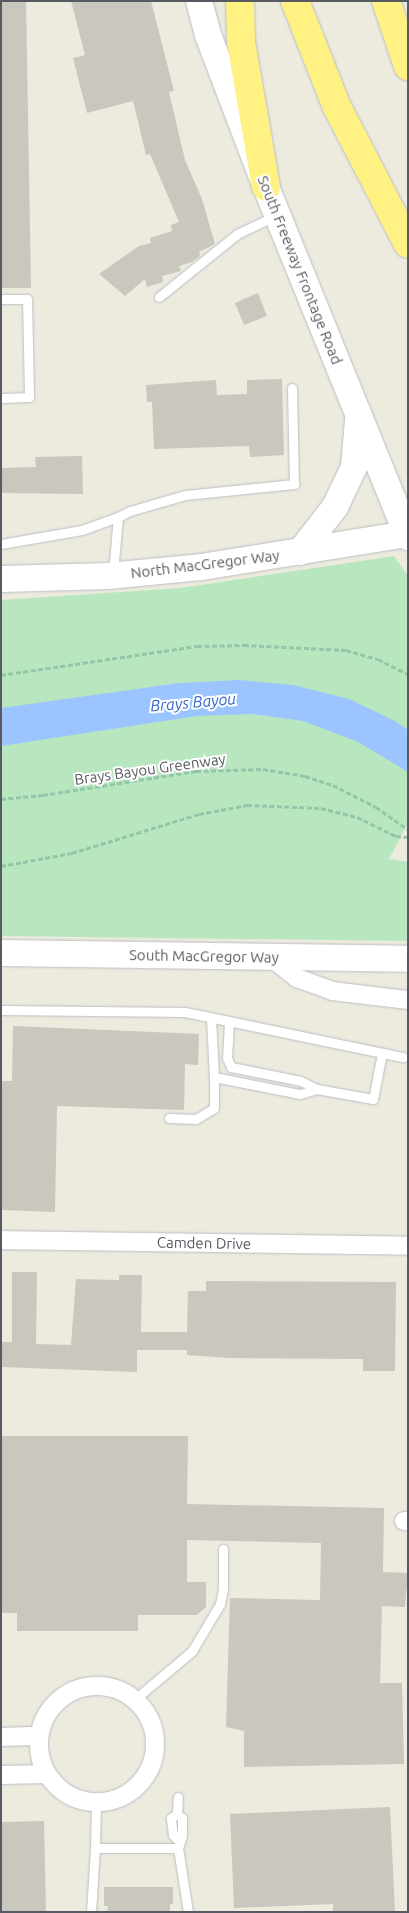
<!DOCTYPE html>
<html>
<head>
<meta charset="utf-8">
<style>
  body { margin:0 }
  #map { position:relative; width:409px; height:1913px; overflow:hidden; background:#ecebde; font-family:Ubuntu,sans-serif }
  div>[style] { position:absolute }
  [style*='--x'] { left:calc(var(--x)*1px); top:calc(var(--y)*1px); width:calc(var(--w)*1px); rotate:calc(var(--a)*1deg) }
  .green>* { inset:0; background:#b8e7bf }
  .water>* { inset:0; background:#9cc5ff }
  .building>* { inset:0; background:#c9c7be }
  .path>* { height:3px; margin-top:-1.5px; transform-origin:0; background:repeating-linear-gradient(90deg,#91c7a8 0 5px,transparent 0 7.5px) }
  .roads { filter:drop-shadow(0 0 1px #bcbdc4) drop-shadow(0 0 1px #bcbdc4) }
  .service>* { height:9px; margin:-4.5px; padding:0 4.5px; transform-origin:4.5px; border-radius:4.5px; background:#fff }
  .minor>* { height:18px; margin:-9px; padding:0 9px; transform-origin:9px; border-radius:9px; background:#fff }
  .minor>.ring { margin:-9px; padding:0; box-sizing:content-box; background:none; border:18px solid #fff; border-radius:50% }
  .secondary>* { height:26px; margin:-13px; padding:0 13px; transform-origin:13px; border-radius:13px; background:#fff }
  .motorway>* { height:28px; margin:-14px; padding:0 14px; transform-origin:14px; border-radius:14px; background:#fff283 }
  span { translate:-50% -50%; white-space:nowrap; text-align:center; line-height:1.15; -webkit-text-stroke:4px #fff; paint-order:stroke }
  .street-label { font-size:15px; color:#585a61 }
  .water-label { font-size:16px; color:#3769ca; font-style:italic }
  .frame { position:absolute; inset:0; border:2px solid #585a61; pointer-events:none }
</style>
</head>
<body>
<div id="map">
  <div class="green">
    <i style="clip-path:polygon(394px 556px,408px 576px,408px 823px,389px 859px,408px 862px,408px 941px,1px 936px,1px 600px,180px 588px)"></i>
  </div>
  <div class="water">
    <i style="clip-path:polygon(239px 680px,293px 685px,349px 699px,393px 720px,408px 730px,408px 772px,358px 742px,303px 721px,252px 714px,197px 716px,1px 746px,1px 708px,179px 683px)"></i>
  </div>
  <div class="building">
    <i style="clip-path:polygon(1px 1px,26px 1px,31px 288px,1px 288px)"></i>
    <i style="clip-path:polygon(71px 1px,151px 1px,174px 91px,169px 92px,185px 160px,202px 199px,215px 244px,199px 252px,200px 256px,192px 262px,179px 266px,181px 271px,162px 276px,163px 282px,147px 287px,145px 279px,125px 296px,99px 274px,139px 246px,151px 243px,150px 238px,172px 231px,171px 225px,179px 222px,150px 154px,146px 155px,133px 101px,87px 113px,73px 58px,85px 55px)"></i>
    <i style="clip-path:polygon(258px 293px,267px 316px,244px 325px,235px 303px)"></i>
    <i style="clip-path:polygon(282px 379px,284px 455px,250px 457px,249px 446px,154px 449px,152px 402px,147px 402px,146px 385px,216px 380px,217px 395px,247px 394px,247px 380px)"></i>
    <i style="clip-path:polygon(82px 456px,83px 494px,1px 493px,1px 468px,36px 467px,35px 457px)"></i>
    <i style="clip-path:polygon(13px 1026px,199px 1034px,198px 1065px,185px 1064px,184px 1110px,57px 1106px,55px 1212px,1px 1210px,1px 1081px,12px 1081px)"></i>
    <i style="clip-path:polygon(12px 1272px,37px 1272px,36px 1344px,71px 1345px,76px 1279px,119px 1280px,119px 1275px,142px 1275px,141px 1332px,187px 1332px,188px 1291px,206px 1291px,206px 1281px,396px 1282px,395px 1371px,363px 1371px,363px 1359px,230px 1358px,187px 1355px,187px 1350px,137px 1350px,137px 1372px,1px 1367px,1px 1342px,12px 1342px)"></i>
    <i style="clip-path:polygon(1px 1436px,188px 1436px,187px 1504px,384px 1508px,383px 1572px,408px 1573px,405px 1607px,382px 1606px,380px 1683px,402px 1683px,404px 1764px,244px 1767px,244px 1731px,226px 1727px,230px 1598px,320px 1600px,321px 1543px,187px 1540px,187px 1582px,206px 1582px,206px 1607px,197px 1615px,138px 1615px,138px 1631px,17px 1631px,17px 1613px,1px 1613px)"></i>
    <i style="clip-path:polygon(390px 1807px,395px 1912px,333px 1912px,333px 1904px,234px 1908px,230px 1814px)"></i>
    <i style="clip-path:polygon(44px 1821px,46px 1912px,1px 1912px,1px 1822px)"></i>
    <i style="clip-path:polygon(104px 1887px,173px 1887px,173px 1904px,170px 1904px,170px 1912px,107px 1912px,108px 1906px,104px 1906px)"></i>
  </div>
  <div class="path">
    <i style="--x:1;--y:675;--w:198;--a:-8.4"></i>
    <i style="--x:197;--y:646;--w:47;--a:-1.2"></i>
    <i style="--x:244;--y:645;--w:102;--a:2.8"></i>
    <i style="--x:346;--y:650;--w:33;--a:16"></i>
    <i style="--x:378;--y:659;--w:34;--a:27"></i>
    <i style="--x:1;--y:799;--w:42;--a:-5.4"></i>
    <i style="--x:43;--y:795;--w:155;--a:-8.9"></i>
    <i style="--x:196;--y:771;--w:67;--a:-1.7"></i>
    <i style="--x:263;--y:769;--w:43;--a:9.5"></i>
    <i style="--x:305;--y:776;--w:29;--a:18"></i>
    <i style="--x:333;--y:785;--w:48;--a:27.1"></i>
    <i style="--x:376;--y:807;--w:39;--a:35"></i>
    <i style="--x:1;--y:866;--w:72;--a:-10.4"></i>
    <i style="--x:72;--y:853;--w:133;--a:-17.1"></i>
    <i style="--x:199;--y:814;--w:49;--a:-10.6"></i>
    <i style="--x:247;--y:805;--w:74;--a:2.3"></i>
    <i style="--x:321;--y:808;--w:37;--a:14"></i>
    <i style="--x:357;--y:817;--w:43;--a:26"></i>
    <i style="--x:396;--y:836;--w:12;--a:5"></i>
  </div>
  <div class="roads">
    <div class="service">
      <i style="--x:159;--y:297;--w:100;--a:-38.9"></i>
      <i style="--x:237;--y:234;--w:42;--a:-25.3"></i>
      <i style="--x:1;--y:299;--w:26;--a:0"></i>
      <i style="--x:27;--y:299;--w:98;--a:88.8"></i>
      <i style="--x:29;--y:397;--w:28;--a:178"></i>
      <i style="--x:1;--y:544;--w:82;--a:-9.8"></i>
      <i style="--x:82;--y:530;--w:38;--a:-20"></i>
      <i style="--x:113;--y:573;--w:56;--a:-84.9"></i>
      <i style="--x:118;--y:517;--w:13;--a:-27"></i>
      <i style="--x:130;--y:511;--w:57;--a:-16.2"></i>
      <i style="--x:185;--y:495;--w:110;--a:-5.8"></i>
      <i style="--x:294;--y:484;--w:96;--a:-91.2"></i>
      <i style="--x:1;--y:1010;--w:184;--a:0.6"></i>
      <i style="--x:185;--y:1012;--w:223;--a:11.7"></i>
      <i style="--x:211;--y:1018;--w:59;--a:87.1"></i>
      <i style="--x:214;--y:1077;--w:88;--a:11.2"></i>
      <i style="--x:300;--y:1094;--w:18;--a:-16"></i>
      <i style="--x:229;--y:1021;--w:37;--a:93"></i>
      <i style="--x:227;--y:1058;--w:10;--a:66"></i>
      <i style="--x:231;--y:1067;--w:71;--a:11.3"></i>
      <i style="--x:301;--y:1081;--w:18;--a:27"></i>
      <i style="--x:317;--y:1089;--w:57;--a:10.1"></i>
      <i style="--x:373;--y:1099;--w:47;--a:-78.9"></i>
      <i style="--x:169;--y:1118;--w:27;--a:2"></i>
      <i style="--x:196;--y:1119;--w:21;--a:-31"></i>
      <i style="--x:214;--y:1108;--w:31;--a:-90"></i>
      <i style="--x:134;--y:1700;--w:76;--a:-40.2"></i>
      <i style="--x:192;--y:1651;--w:55;--a:-59.2"></i>
      <i style="--x:220;--y:1604;--w:15;--a:-79"></i>
      <i style="--x:223;--y:1589;--w:40;--a:-90"></i>
      <i style="--x:96;--y:1802;--w:46;--a:91.2"></i>
      <i style="--x:95;--y:1848;--w:83;--a:0"></i>
      <i style="--x:178;--y:1848;--w:13;--a:-72"></i>
      <i style="--x:182;--y:1836;--w:18;--a:-90"></i>
      <i style="--x:182;--y:1818;--w:6;--a:-141"></i>
      <i style="--x:178;--y:1840;--w:7;--a:-135"></i>
      <i style="--x:173;--y:1835;--w:17;--a:-97"></i>
      <i style="--x:171;--y:1818;--w:7;--a:-34"></i>
      <i style="--x:177;--y:1814;--w:17;--a:-87"></i>
      <i style="--x:178;--y:1848;--w:65;--a:81.1"></i>
      <i style="--x:91;--y:1912;--w:64;--a:-86.4"></i>
    </div>
    <div class="minor">
      <i style="--x:270;--y:957;--w:34;--a:38"></i>
      <i style="--x:297;--y:978;--w:37;--a:20"></i>
      <i style="--x:332;--y:991;--w:77;--a:6.8"></i>
      <i style="--x:1;--y:1240;--w:407;--a:0.8"></i>
      <i style="--x:404;--y:1521;--w:4;--a:0"></i>
      <i class="ring" style="left:39px;top:1686px;width:98px;height:98px"></i>
      <i style="--x:1;--y:1737;--w:38;--a:-2"></i>
      <i style="--x:1;--y:1775;--w:46;--a:-1.2"></i>
    </div>
    <div class="secondary">
      <i style="--x:199;--y:1;--w:35;--a:75"></i>
      <i style="--x:208;--y:35;--w:163;--a:69.1"></i>
      <i style="--x:266;--y:187;--w:378;--a:67.9"></i>
      <i style="--x:300;--y:552;--w:57;--a:-52.1"></i>
      <i style="--x:335;--y:507;--w:44;--a:-64.6"></i>
      <i style="--x:354;--y:467;--w:47;--a:-85.1"></i>
      <i style="--x:1;--y:579;--w:107;--a:-1.6"></i>
      <i style="--x:108;--y:576;--w:93;--a:-5.5"></i>
      <i style="--x:201;--y:567;--w:210;--a:-9.1"></i>
      <i style="--x:1;--y:953;--w:407;--a:0.8"></i>
    </div>
    <div class="motorway">
      <i style="--x:240;--y:1;--w:41;--a:88.6"></i>
      <i style="--x:241;--y:42;--w:147;--a:80.2"></i>
      <i style="--x:295;--y:1;--w:114;--a:68.4"></i>
      <i style="--x:337;--y:107;--w:154;--a:62.6"></i>
      <i style="--x:386;--y:1;--w:69;--a:71.3"></i>
    </div>
  </div>
  <div class="street-label">
    <span style="left:300px;top:270px;rotate:68deg">South Freeway Frontage Road</span>
    <span style="left:205px;top:564px;rotate:-7deg">North MacGregor Way</span>
    <span style="left:150px;top:769px;rotate:-8deg">Brays Bayou Greenway</span>
    <span style="left:204px;top:956px;rotate:1deg">South MacGregor Way</span>
    <span style="left:204px;top:1243px;rotate:1deg">Camden Drive</span>
  </div>
  <div class="water-label">
    <span style="left:193px;top:702px;rotate:-5deg">Brays Bayou</span>
  </div>
  <div class="frame"></div>
</div>
</body>
</html>
